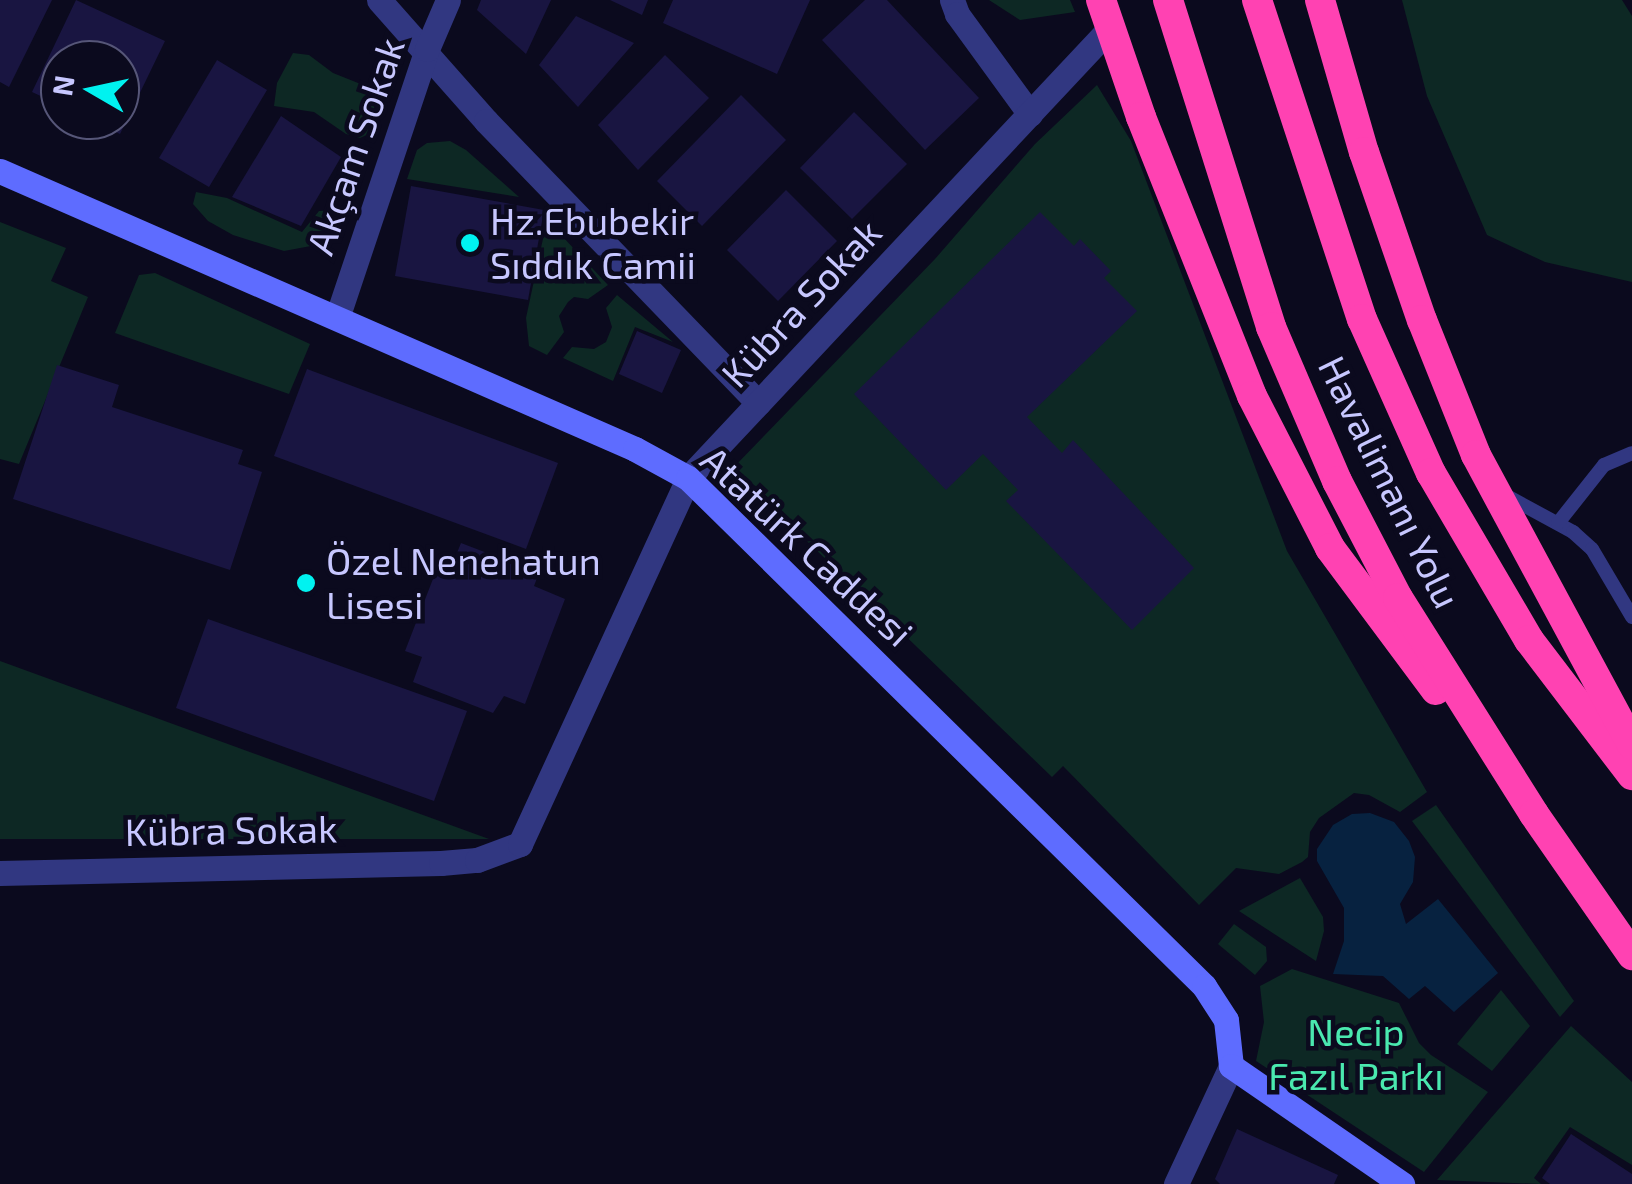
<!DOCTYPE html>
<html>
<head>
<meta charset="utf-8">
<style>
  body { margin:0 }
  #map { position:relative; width:1632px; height:1184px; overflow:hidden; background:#0b0a1e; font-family:"Exo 2",sans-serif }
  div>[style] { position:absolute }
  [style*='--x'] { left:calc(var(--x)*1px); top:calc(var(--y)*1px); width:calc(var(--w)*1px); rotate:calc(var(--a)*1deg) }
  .green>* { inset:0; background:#0d2824 }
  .water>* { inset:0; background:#072240 }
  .building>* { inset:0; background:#191541 }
  .lane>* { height:14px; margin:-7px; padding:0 7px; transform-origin:7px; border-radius:7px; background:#313781 }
  .street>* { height:25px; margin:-12.5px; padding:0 12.5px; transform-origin:12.5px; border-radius:12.5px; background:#313781 }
  .secondary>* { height:25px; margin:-12.5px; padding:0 12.5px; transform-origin:12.5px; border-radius:12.5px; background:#5e6cff }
  .highway>* { height:30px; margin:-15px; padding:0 15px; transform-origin:15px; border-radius:15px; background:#ff42b2 }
  .dots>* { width:28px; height:28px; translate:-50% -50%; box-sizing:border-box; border:5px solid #0b0a1e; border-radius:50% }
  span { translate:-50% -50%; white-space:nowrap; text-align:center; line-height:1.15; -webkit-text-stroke:9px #0b0a1e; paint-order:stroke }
  .street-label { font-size:38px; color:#c7c7ff }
  .poi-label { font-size:38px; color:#c7c7ff }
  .left { translate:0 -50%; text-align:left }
  .park-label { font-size:38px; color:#4ae8af }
  .north { position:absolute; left:40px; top:40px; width:100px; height:100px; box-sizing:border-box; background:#0b0a1e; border:2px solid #565678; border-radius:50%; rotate:279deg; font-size:28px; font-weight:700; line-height:40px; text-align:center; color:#c7c7ff }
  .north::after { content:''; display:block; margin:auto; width:35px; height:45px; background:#00f2f0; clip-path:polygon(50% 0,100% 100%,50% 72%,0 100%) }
</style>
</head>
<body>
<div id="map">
  <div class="green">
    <i style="clip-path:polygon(989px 0,1070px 0,1075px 12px,1020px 20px)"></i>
    <i style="clip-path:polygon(1402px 0,1622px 0,1632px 16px,1632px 282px,1545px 262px,1487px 235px,1427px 96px)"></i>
    <i style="clip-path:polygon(293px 53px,309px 55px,333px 73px,363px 85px,375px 100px,371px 133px,360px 138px,346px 134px,314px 112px,274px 106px,277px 83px)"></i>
    <i style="clip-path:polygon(1097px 85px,1131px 141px,1287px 551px,1427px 792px,1400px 812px,1369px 795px,1354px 793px,1319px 818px,1310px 832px,1308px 857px,1302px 862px,1279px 874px,1236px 868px,1199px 905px,1063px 766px,1052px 777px,732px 469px,935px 259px,1035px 144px)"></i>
    <i style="clip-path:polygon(450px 141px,466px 150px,519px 197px,407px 179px,417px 150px,427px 143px)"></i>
    <i style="clip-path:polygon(196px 192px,227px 198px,302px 232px,319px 211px,334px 210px,342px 218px,327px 243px,284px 251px,233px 235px,208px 221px,193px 204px)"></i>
    <i style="clip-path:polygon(547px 220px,608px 285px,588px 299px,574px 297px,568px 302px,559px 316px,564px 332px,547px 355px,529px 346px,526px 318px)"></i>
    <i style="clip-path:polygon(0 222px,66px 248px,51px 281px,88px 297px,19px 464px,0 459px)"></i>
    <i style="clip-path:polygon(155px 273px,310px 344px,289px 394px,115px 333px,139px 275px)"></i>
    <i style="clip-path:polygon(617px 295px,673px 342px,635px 327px,613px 381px,563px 358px,572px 347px,594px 349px,606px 342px,612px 327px,606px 308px)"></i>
    <i style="clip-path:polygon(0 661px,489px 839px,0 839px)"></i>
    <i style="clip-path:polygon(1436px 805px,1574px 1001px,1560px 1017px,1412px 821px)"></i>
    <i style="clip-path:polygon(1300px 878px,1323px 917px,1324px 931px,1316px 961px,1239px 911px)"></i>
    <i style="clip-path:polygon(1234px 924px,1266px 947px,1267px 961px,1255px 975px,1218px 944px)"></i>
    <i style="clip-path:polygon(1292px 969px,1399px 1003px,1419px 1043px,1431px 1055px,1488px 1092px,1424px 1172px,1256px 1061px,1264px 1022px,1260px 986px)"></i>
    <i style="clip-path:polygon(1501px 990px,1530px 1026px,1492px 1071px,1457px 1044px)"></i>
    <i style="clip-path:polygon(1571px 1026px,1632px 1082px,1632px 1165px,1570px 1127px,1534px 1178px,1541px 1184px,1437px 1180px)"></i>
  </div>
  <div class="water">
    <i style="clip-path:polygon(1370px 813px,1394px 822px,1409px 841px,1415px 857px,1413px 882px,1400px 904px,1406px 924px,1438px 899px,1498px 973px,1454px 1012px,1425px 986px,1409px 999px,1383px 976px,1333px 974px,1344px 941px,1344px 908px,1317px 861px,1317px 849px,1333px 825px,1352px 814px)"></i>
  </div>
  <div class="building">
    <i style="clip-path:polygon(0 0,52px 0,9px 87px,0 82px)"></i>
    <i style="clip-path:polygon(76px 0,165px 41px,120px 134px,91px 120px,120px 120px,120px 60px,60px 60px,60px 105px,32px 92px)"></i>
    <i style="clip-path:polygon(481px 0,551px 0,526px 54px,477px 10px)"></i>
    <i style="clip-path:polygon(610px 0,648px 0,642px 15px)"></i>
    <i style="clip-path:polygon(673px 0,810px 0,777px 74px,663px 23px)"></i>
    <i style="clip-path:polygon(865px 0,887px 0,979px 98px,925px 150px,822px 40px)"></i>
    <i style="clip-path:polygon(576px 16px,634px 43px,578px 107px,539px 65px)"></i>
    <i style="clip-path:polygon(665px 55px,709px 98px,638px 170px,598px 125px)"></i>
    <i style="clip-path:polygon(217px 60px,267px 90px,209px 187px,159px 158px)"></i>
    <i style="clip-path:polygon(741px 95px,786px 140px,702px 226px,657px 181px)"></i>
    <i style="clip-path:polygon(854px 112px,907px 164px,852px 219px,800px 168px)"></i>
    <i style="clip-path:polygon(281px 116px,341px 157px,301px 226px,232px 197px)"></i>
    <i style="clip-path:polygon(411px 186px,544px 210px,528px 300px,395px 276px)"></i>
    <i style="clip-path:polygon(786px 190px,837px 241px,778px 301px,727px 250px)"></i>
    <i style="clip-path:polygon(1040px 212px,1074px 246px,1080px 239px,1111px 271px,1104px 278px,1137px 311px,1027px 417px,1062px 453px,1073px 440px,1194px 568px,1132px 630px,1006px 501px,1018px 490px,983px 454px,946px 490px,854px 394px)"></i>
    <i style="clip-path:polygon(637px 331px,681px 350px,662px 393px,619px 374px)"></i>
    <i style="clip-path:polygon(57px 365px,119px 385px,112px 407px,243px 450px,238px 464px,262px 472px,230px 570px,13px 499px)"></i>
    <i style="clip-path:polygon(307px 369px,558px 463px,526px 549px,274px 456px)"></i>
    <i style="clip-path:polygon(461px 543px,539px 573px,534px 586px,565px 599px,525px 704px,504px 696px,493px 713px,413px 682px,422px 657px,405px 651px,438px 566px,450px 570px)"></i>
    <i style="clip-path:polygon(208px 619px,467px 711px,434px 801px,176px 708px)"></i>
    <i style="clip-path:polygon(1237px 1129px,1338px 1175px,1334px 1184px,1220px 1184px,1215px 1179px)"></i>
    <i style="clip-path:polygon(1571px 1134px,1632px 1174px,1632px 1184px,1550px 1184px,1542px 1178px)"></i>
  </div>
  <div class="lane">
    <i style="--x:1503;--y:494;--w:80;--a:28.5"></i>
    <i style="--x:1573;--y:532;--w:25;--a:42"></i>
    <i style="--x:1592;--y:549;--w:79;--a:59.5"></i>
    <i style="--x:1558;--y:523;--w:74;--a:-51.6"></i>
    <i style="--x:1604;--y:465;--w:30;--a:-23"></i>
  </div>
  <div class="street">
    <i style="--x:379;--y:0;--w:162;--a:48.5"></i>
    <i style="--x:486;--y:121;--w:392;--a:46"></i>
    <i style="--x:952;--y:0;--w:15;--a:70"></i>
    <i style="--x:957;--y:14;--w:124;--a:53.9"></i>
    <i style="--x:337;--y:318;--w:284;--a:-71.5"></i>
    <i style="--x:427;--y:49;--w:53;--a:-66.8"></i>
    <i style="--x:0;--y:873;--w:441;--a:-1.3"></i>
    <i style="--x:441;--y:863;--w:36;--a:-5"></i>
    <i style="--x:477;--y:860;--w:46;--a:-20.4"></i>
    <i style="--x:520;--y:844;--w:403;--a:-65.3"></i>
    <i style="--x:688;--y:478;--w:617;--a:-46.84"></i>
    <i style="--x:1176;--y:1184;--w:130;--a:-65"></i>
  </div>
  <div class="secondary">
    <i style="--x:0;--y:171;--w:693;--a:23.64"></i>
    <i style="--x:635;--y:449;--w:60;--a:28.7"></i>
    <i style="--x:688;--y:478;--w:724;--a:44.55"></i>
    <i style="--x:1204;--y:986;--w:40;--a:57.1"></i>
    <i style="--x:1226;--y:1020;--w:46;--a:83.8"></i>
    <i style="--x:1231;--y:1066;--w:208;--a:34.6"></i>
  </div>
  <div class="highway">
    <i style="--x:1101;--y:0;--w:124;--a:71.1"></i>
    <i style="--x:1141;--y:117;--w:300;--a:68.3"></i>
    <i style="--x:1252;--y:396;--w:171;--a:62.8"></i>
    <i style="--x:1330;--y:548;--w:177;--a:53.3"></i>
    <i style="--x:1168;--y:0;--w:343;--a:72.5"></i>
    <i style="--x:1271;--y:327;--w:168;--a:66.8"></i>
    <i style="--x:1337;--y:481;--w:132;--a:62.5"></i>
    <i style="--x:1398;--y:598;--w:255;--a:57.8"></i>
    <i style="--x:1534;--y:814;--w:172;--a:55.2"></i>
    <i style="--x:1257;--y:0;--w:336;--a:71.8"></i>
    <i style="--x:1362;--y:319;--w:169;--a:65.9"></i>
    <i style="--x:1431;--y:473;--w:194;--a:59.6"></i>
    <i style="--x:1529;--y:640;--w:170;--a:52.7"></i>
    <i style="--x:1320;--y:0;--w:158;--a:73.9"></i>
    <i style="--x:1364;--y:152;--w:178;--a:71"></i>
    <i style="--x:1422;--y:320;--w:145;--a:68.2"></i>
    <i style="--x:1476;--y:455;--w:329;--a:61.7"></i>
  </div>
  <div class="dots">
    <i style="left:470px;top:243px;background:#00f2f0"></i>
    <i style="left:306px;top:583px;background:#00f2f0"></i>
  </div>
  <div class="street-label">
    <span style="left:355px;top:146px;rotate:-71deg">Akçam Sokak</span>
    <span style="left:801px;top:303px;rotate:-47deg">Kübra Sokak</span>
    <span style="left:1390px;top:482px;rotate:64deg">Havalimanı Yolu</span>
    <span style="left:807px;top:546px;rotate:43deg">Atatürk Caddesi</span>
    <span style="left:231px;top:830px;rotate:-1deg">Kübra Sokak</span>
  </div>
  <div class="poi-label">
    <span class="left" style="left:490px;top:243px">Hz.Ebubekir<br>Sıddık Camii</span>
    <span class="left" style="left:326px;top:583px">Özel Nenehatun<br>Lisesi</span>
  </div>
  <div class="park-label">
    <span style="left:1356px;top:1054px">Necip<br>Fazıl Parkı</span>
  </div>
  <div class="north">N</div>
</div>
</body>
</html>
